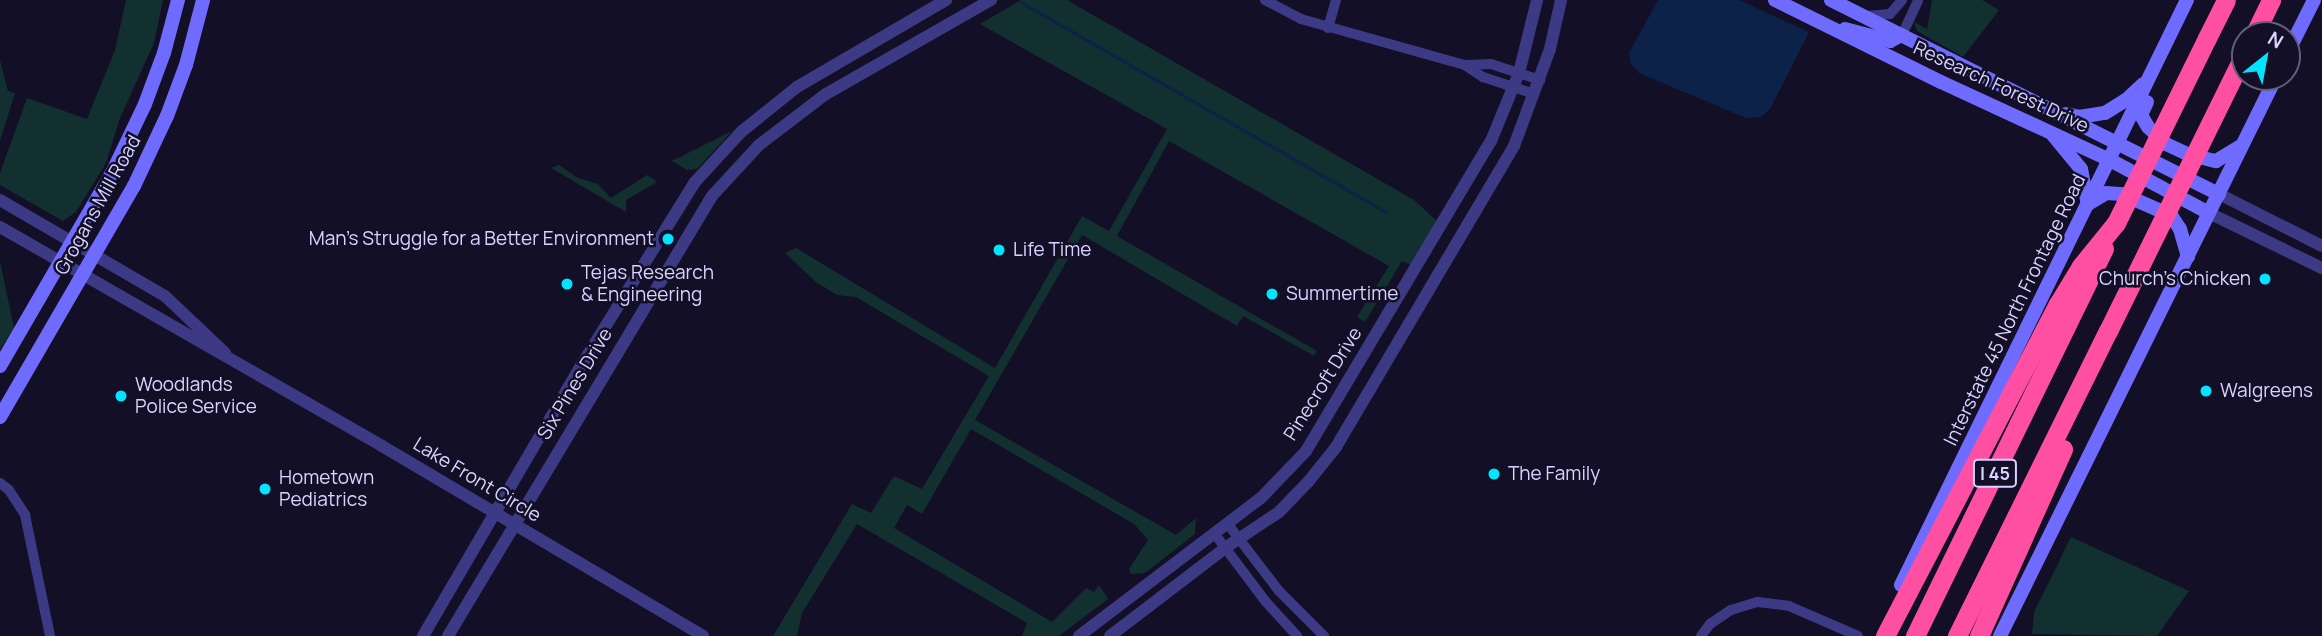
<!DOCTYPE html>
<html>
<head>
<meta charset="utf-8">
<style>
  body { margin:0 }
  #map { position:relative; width:2322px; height:636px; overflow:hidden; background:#130f26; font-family:Manrope,sans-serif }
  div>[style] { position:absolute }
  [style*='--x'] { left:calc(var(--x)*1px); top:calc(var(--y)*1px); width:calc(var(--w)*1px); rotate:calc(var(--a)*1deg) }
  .green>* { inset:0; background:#12302f }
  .water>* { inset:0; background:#0c2248 }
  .stream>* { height:2.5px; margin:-1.25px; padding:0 1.25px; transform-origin:1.25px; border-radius:1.25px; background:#0c2248 }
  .minor>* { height:10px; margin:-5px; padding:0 5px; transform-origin:5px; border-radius:5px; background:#3d3a85 }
  .tertiary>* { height:12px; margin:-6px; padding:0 6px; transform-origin:6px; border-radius:6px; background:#3d3a85 }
  .secondary>* { height:14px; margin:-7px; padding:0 7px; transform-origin:7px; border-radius:7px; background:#6f6bff }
  .motorway>* { height:19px; margin:-9.5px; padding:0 9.5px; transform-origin:9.5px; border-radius:9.5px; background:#ff4fa3 }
  .motorway-bridge>* { height:19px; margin:-9.5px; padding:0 9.5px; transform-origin:9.5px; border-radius:9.5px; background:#ff4fa3 }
  .dots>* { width:19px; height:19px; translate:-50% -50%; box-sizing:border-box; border:4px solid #130f26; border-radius:50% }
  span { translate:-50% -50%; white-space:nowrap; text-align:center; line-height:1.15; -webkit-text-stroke:5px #130f26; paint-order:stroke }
  .shield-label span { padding:2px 5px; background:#130f26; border:2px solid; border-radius:5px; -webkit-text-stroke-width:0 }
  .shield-label { font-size:18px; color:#d9d4ff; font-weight:700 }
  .street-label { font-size:19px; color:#d9d4ff }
  .poi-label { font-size:19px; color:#d9d4ff }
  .right { translate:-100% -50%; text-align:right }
  .left { translate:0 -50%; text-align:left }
  .north { position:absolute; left:2231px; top:21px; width:70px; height:70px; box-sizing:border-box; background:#130f26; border:2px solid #625e7d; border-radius:50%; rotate:31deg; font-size:19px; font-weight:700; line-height:28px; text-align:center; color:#d9d4ff }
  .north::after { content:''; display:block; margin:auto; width:24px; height:32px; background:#00e5ff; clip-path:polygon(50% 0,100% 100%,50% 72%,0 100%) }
</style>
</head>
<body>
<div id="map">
  <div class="green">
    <i style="clip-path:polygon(126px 0,163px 0,154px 43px,120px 118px,106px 163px,76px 212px,63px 221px,0 185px,0 173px,27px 98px,87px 119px,115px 50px)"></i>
    <i style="clip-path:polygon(1021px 0,1067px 0,1414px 200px,1437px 221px,1411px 265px,1402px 261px,1365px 322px,1357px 317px,1389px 266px,1169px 141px,1117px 236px,1317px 351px,1314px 356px,1243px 316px,1237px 326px,1082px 235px,975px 420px,1176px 535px,1196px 518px,1195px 534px,1145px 573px,1131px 574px,1129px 569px,1148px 540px,1134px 524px,971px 429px,922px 514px,907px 505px,894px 528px,1052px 622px,1086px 588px,1094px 592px,1099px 585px,1108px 599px,1059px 636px,1022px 636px,1027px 623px,857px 524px,802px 613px,797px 636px,773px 636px,852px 504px,871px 513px,894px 476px,922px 489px,989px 376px,856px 297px,837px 295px,816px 282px,785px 253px,796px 248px,995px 368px,1082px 216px,1109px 231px,1167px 129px,980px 24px)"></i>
    <i style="clip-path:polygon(1932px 0,1982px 0,1999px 10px,1963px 57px,1917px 31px,1914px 22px,1927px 29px)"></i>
    <i style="clip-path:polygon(0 60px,8px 91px,15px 93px,0 141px)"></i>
    <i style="clip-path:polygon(732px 131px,697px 169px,687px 170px,672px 161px)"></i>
    <i style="clip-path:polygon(559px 165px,578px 178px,598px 184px,611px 198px,647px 175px,657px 182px,626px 200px,626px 212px,551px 168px)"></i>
    <i style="clip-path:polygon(0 261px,14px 328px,0 349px)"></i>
    <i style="clip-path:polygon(2071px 537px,2189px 591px,2157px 636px,2032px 634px,2034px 612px)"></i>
  </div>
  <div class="water">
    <i style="clip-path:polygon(1658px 0,1739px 0,1809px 32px,1770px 109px,1761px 117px,1746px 118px,1639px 73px,1631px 64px,1629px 53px)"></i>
  </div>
  <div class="stream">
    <i style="--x:1021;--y:2;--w:421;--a:29.9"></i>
  </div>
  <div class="minor">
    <i style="--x:1265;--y:0;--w:41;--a:27.8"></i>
    <i style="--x:1301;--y:19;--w:170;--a:15.7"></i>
    <i style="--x:1465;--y:65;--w:22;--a:34"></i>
    <i style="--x:1483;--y:77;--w:54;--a:18.4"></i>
    <i style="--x:1867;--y:16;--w:23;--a:-5"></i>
    <i style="--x:1890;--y:14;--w:18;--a:-49"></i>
    <i style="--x:1328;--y:28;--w:29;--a:-74"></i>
    <i style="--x:1902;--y:35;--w:38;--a:-65"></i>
    <i style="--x:1465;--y:65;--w:26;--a:-2"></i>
    <i style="--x:1491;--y:64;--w:52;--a:18.1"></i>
    <i style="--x:0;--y:483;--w:11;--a:38"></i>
    <i style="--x:9;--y:490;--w:30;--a:57"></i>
    <i style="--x:25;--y:515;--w:124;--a:78.3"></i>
    <i style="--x:1227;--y:523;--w:86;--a:52.6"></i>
    <i style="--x:1279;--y:591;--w:64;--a:45"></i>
    <i style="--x:1214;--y:533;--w:86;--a:53"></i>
    <i style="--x:1266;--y:602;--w:46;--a:47.6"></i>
    <i style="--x:1701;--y:636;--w:15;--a:-53"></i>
    <i style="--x:1710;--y:624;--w:25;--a:-34"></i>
    <i style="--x:1731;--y:610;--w:28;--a:-17"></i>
    <i style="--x:1758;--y:602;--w:31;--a:7"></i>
    <i style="--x:1789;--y:606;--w:75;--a:23.5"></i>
  </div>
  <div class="tertiary">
    <i style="--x:2219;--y:194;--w:115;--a:26.8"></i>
    <i style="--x:0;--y:200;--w:191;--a:30.2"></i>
    <i style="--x:165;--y:296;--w:83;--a:43.5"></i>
    <i style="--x:2209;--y:213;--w:126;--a:26"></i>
    <i style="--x:0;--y:227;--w:440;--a:29.8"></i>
    <i style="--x:382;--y:446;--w:373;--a:30.6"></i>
    <i style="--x:423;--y:636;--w:309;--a:-59.7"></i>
    <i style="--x:579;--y:369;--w:220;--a:-58.2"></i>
    <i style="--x:695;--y:182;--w:68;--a:-47.4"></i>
    <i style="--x:741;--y:132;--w:72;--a:-38.8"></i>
    <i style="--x:797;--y:87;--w:173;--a:-30.3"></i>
    <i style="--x:448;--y:636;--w:513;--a:-59.04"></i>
    <i style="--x:712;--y:196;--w:69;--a:-47.3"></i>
    <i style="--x:759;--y:145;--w:84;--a:-37.3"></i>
    <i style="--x:826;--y:94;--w:190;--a:-29.7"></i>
    <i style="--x:1079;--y:636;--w:228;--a:-37.2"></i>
    <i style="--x:1261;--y:498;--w:65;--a:-46.2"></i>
    <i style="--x:1306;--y:451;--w:361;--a:-59.2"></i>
    <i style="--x:1491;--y:141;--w:74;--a:-67.6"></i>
    <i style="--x:1519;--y:73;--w:75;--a:-76.1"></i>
    <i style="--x:1110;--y:636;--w:145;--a:-37.4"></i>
    <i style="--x:1225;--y:548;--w:65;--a:-33.7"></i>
    <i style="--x:1279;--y:512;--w:42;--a:-46"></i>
    <i style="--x:1308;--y:482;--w:45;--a:-51.3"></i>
    <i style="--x:1336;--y:447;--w:350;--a:-59.4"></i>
    <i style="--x:1514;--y:146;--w:103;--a:-69.6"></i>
    <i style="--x:1550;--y:49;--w:50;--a:-77.3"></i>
  </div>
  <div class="secondary">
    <i style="--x:1775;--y:0;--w:185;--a:26.3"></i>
    <i style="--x:1941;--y:82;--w:186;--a:24.8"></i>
    <i style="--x:2110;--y:160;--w:112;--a:28.2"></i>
    <i style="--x:1831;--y:0;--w:434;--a:26.6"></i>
    <i style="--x:1845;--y:29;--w:47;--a:14.9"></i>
    <i style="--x:1890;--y:41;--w:13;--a:-27"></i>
    <i style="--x:2287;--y:54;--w:60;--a:-63.4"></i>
    <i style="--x:2147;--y:102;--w:14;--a:115"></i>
    <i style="--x:2141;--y:115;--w:14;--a:60"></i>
    <i style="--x:2148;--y:127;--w:25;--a:43"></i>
    <i style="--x:2166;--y:144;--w:23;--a:25"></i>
    <i style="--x:2187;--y:154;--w:30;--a:14"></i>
    <i style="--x:2216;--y:161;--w:27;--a:-31"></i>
    <i style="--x:2066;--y:114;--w:13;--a:13"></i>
    <i style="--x:2079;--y:117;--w:26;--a:-9"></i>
    <i style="--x:2105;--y:113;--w:25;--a:-32"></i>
    <i style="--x:2126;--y:100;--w:23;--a:-43"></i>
    <i style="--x:2053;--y:135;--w:44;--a:50.5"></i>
    <i style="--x:2081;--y:169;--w:36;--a:79"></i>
    <i style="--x:2088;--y:204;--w:21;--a:-31"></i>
    <i style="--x:2106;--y:193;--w:16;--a:4"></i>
    <i style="--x:2122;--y:194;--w:43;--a:23.6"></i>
    <i style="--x:2161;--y:211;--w:13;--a:29"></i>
    <i style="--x:2172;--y:217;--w:14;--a:56"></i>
    <i style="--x:2180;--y:229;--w:29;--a:74"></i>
    <i style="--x:0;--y:366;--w:223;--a:-59.9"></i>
    <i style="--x:112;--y:173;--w:76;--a:-64.4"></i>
    <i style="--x:145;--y:104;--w:54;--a:-69.6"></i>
    <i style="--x:164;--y:53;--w:55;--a:-75.2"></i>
    <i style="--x:0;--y:417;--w:267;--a:-59.9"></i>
    <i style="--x:134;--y:186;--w:77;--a:-64.8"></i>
    <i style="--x:167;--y:116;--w:54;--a:-69.6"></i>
    <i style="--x:186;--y:65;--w:67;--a:-75.3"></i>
    <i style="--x:1901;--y:585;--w:651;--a:-63.95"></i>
    <i style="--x:2000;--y:636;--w:623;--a:-63.72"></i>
  </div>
  <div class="motorway">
    <i style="--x:2254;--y:35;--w:39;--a:-64"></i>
    <i style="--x:2207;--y:38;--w:42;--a:-63.4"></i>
    <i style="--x:1885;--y:636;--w:374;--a:-62.5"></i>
    <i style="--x:2058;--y:304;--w:44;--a:-58.8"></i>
    <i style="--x:2081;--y:266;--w:55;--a:-50.9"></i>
    <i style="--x:1915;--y:636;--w:431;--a:-64"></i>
    <i style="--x:1957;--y:636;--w:340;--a:-63.7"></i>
    <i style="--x:1979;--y:636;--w:205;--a:-65.8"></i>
  </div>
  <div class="motorway-bridge">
    <i style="--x:2116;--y:223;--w:206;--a:-63.8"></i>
    <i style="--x:2108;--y:331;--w:305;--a:-63.8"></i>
  </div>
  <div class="dots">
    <i style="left:668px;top:239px;background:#00e5ff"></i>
    <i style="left:999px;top:250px;background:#00e5ff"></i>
    <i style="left:2265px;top:279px;background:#00e5ff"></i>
    <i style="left:567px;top:284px;background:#00e5ff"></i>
    <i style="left:1272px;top:294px;background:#00e5ff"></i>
    <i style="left:2206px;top:391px;background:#00e5ff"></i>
    <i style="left:121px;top:396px;background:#00e5ff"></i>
    <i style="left:1494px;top:474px;background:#00e5ff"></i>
    <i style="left:265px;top:489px;background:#00e5ff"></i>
  </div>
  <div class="shield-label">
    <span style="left:1995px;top:473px">I 45</span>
  </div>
  <div class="street-label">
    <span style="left:2001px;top:87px;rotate:25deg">Research Forest Drive</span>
    <span style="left:98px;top:205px;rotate:-61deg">Grogans Mill Road</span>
    <span style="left:2015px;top:310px;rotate:-64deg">Interstate 45 North Frontage Road</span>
    <span style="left:575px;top:384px;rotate:-59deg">Six Pines Drive</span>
    <span style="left:1323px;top:384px;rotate:-58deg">Pinecroft Drive</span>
    <span style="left:477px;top:480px;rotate:31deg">Lake Front Circle</span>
  </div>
  <div class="poi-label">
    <span class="right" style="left:654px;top:239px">Man's Struggle for a Better Environment</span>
    <span class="left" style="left:1013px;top:250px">Life Time</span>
    <span class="left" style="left:581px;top:284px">Tejas Research<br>&amp; Engineering</span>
    <span class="right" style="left:2251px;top:279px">Church's Chicken</span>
    <span class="left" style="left:1286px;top:294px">Summertime</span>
    <span class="left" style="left:135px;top:396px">Woodlands<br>Police Service</span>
    <span class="left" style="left:2220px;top:391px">Walgreens</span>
    <span class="left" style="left:1508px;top:474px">The Family</span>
    <span class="left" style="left:279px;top:489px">Hometown<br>Pediatrics</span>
  </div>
  <div class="north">N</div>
</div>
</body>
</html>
